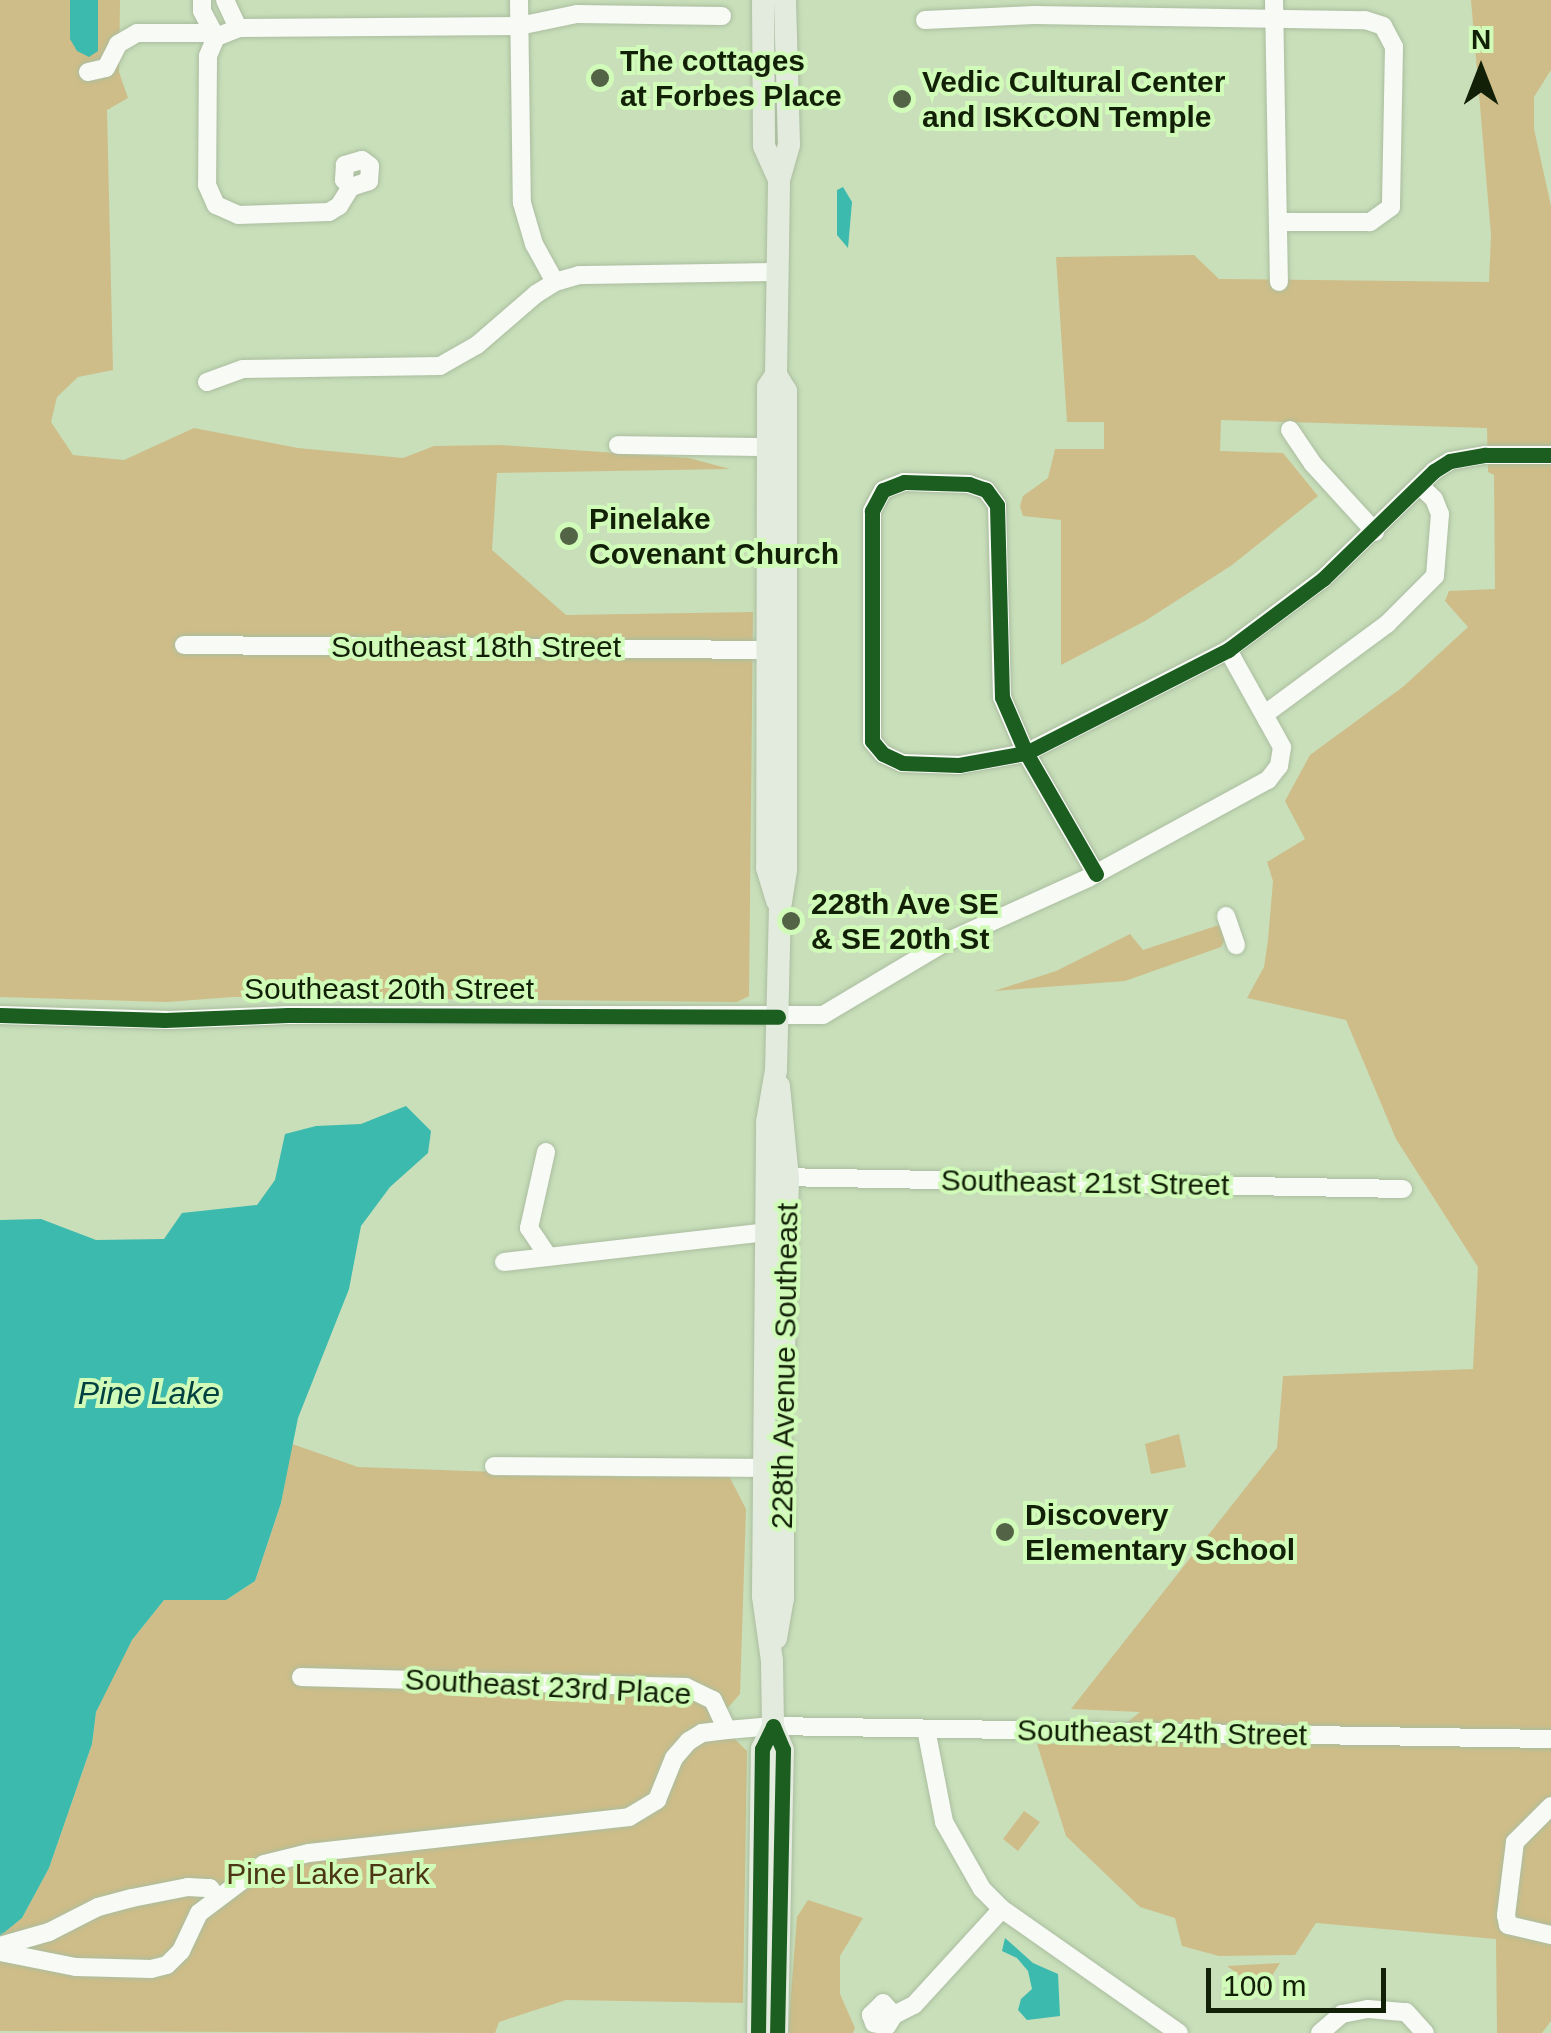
<!DOCTYPE html>
<html>
<head>
<meta charset="utf-8">
<style>
  body { margin:0 }
  #map { position:relative; width:1551px; height:2033px; overflow:hidden; background:#c8dfba; font-family:Arial,sans-serif }
  div>[style] { position:absolute }
  [style*='--x'] { left:calc(var(--x)*1px); top:calc(var(--y)*1px); width:calc(var(--w)*1px); rotate:calc(var(--a)*1deg) }
  .green>* { inset:0; background:#cebd88 }
  .water>* { inset:0; background:#3cbaae }
  .roads { filter:drop-shadow(0 0 2px #abbd9f) drop-shadow(0 0 2px #abbd9f) }
  .minor>* { height:18px; margin:-9px; padding:0 9px; transform-origin:9px; border-radius:9px; background:#f7faf5 }
  .major>* { height:22px; margin:-11px; padding:0 11px; transform-origin:11px; border-radius:11px; background:#e2ebdd }
  .cycleway>* { height:15px; margin:-7.5px; padding:0 7.5px; transform-origin:7.5px; border-radius:7.5px; background:#1b5e20 }
  .dots>* { width:28px; height:28px; translate:-50% -50%; box-sizing:border-box; border:5px solid #d1fbb8; border-radius:50% }
  span { translate:-50% -50%; white-space:nowrap; text-align:center; line-height:1.15; -webkit-text-stroke:8px #d1fbb8; paint-order:stroke }
  .poi-label { font-size:30px; color:#122007; font-weight:700 }
  .left { translate:0 -50%; text-align:left }
  .street-label { font-size:30px; color:#122007 }
  .park-label { font-size:30px; color:#4c3614 }
  .water-label { font-size:32px; color:#014141; font-style:italic }
  .north { position:absolute; left:1431px; top:20px; width:100px; height:100px; -webkit-text-stroke:8px #d1fbb8; paint-order:stroke; rotate:0deg; font-size:28px; font-weight:700; line-height:40px; text-align:center; color:#122007 }
  .north::after { content:''; display:block; margin:auto; width:35px; height:45px; background:#122007; clip-path:polygon(50% 0,100% 100%,50% 72%,0 100%) }
  .scale { position:absolute; left:1206px; top:1968px; width:180px; height:45px; box-sizing:border-box; border:5px solid #122007; border-top:0; padding-left:12px; font-size:30px; line-height:35px; white-space:nowrap; color:#122007; -webkit-text-stroke:8px #d1fbb8; paint-order:stroke }
</style>
</head>
<body>
<div id="map">
  <div class="green">
    <i style="clip-path:polygon(0 0,120px 0,119px 72px,128px 98px,107px 110px,113px 370px,78px 377px,57px 397px,51px 422px,73px 455px,124px 460px,194px 428px,298px 448px,403px 458px,434px 446px,500px 445px,689px 458px,730px 469px,497px 473px,492px 550px,566px 615px,753px 612px,749px 996px,737px 1002px,232px 997px,167px 1002px,0 997px)"></i>
    <i style="clip-path:polygon(1471px 0,1551px 0,1551px 70px,1534px 97px,1534px 129px,1551px 206px,1551px 2021px,1542px 2033px,1497px 2033px,1496px 1939px,1316px 1923px,1295px 1955px,1219px 1956px,1182px 1946px,1175px 1918px,1140px 1907px,1066px 1836px,1037px 1744px,1102px 1743px,1140px 1712px,1071px 1709px,1277px 1448px,1283px 1376px,1473px 1369px,1478px 1267px,1396px 1139px,1346px 1020px,1247px 998px,1264px 967px,1268px 940px,1273px 881px,1267px 862px,1305px 839px,1285px 801px,1310px 755px,1404px 686px,1468px 627px,1445px 601px,1449px 591px,1495px 589px,1494px 475px,1488px 472px,1487px 428px,1221px 420px,1220px 451px,1283px 453px,1318px 496px,1232px 565px,1145px 621px,1061px 665px,1061px 520px,1023px 516px,1020px 506px,1023px 496px,1048px 478px,1055px 449px,1104px 449px,1104px 422px,1067px 422px,1056px 257px,1194px 255px,1219px 279px,1489px 282px,1491px 235px)"></i>
    <i style="clip-path:polygon(1222px 924px,1226px 937px,1221px 947px,1125px 981px,994px 991px,1056px 971px,1130px 934px,1143px 950px)"></i>
    <i style="clip-path:polygon(1179px 1434px,1186px 1467px,1151px 1474px,1145px 1444px)"></i>
    <i style="clip-path:polygon(292px 1444px,358px 1467px,629px 1477px,729px 1476px,746px 1509px,740px 1694px,716px 1721px,747px 1751px,743px 2003px,566px 2000px,499px 2022px,495px 2033px,0 2031px,0 1936px,22px 1918px,49px 1868px,92px 1744px,96px 1712px,115px 1672px,132px 1640px,164px 1600px,226px 1600px,255px 1581px,281px 1503px)"></i>
    <i style="clip-path:polygon(1024px 1811px,1040px 1822px,1018px 1851px,1003px 1839px)"></i>
    <i style="clip-path:polygon(808px 1900px,863px 1918px,840px 1956px,840px 1994px,855px 2028px,853px 2033px,788px 2033px,797px 1917px)"></i>
    <i style="clip-path:polygon(1280px 1963px,1262px 1992px,1227px 1966px)"></i>
  </div>
  <div class="water">
    <i style="clip-path:polygon(70px 0,98px 0,98px 51px,89px 57px,77px 51px,70px 39px)"></i>
    <i style="clip-path:polygon(843px 187px,852px 202px,848px 248px,837px 235px,837px 190px)"></i>
    <i style="clip-path:polygon(406px 1106px,431px 1131px,428px 1153px,390px 1187px,361px 1226px,349px 1289px,298px 1418px,281px 1503px,255px 1581px,226px 1600px,164px 1600px,132px 1640px,96px 1712px,92px 1744px,49px 1868px,22px 1918px,0 1936px,0 1220px,41px 1219px,96px 1240px,164px 1239px,182px 1213px,257px 1205px,275px 1180px,285px 1134px,316px 1126px,361px 1124px)"></i>
    <i style="clip-path:polygon(1005px 1938px,1033px 1963px,1058px 1974px,1060px 2016px,1027px 2020px,1018px 2010px,1021px 1999px,1032px 1989px,1028px 1971px,1017px 1958px,1002px 1951px)"></i>
  </div>
  <div class="roads">
    <div class="minor">
      <i style="--x:202;--y:0;--w:11;--a:90"></i>
      <i style="--x:202;--y:11;--w:30;--a:62"></i>
      <i style="--x:225;--y:0;--w:31;--a:65"></i>
      <i style="--x:519;--y:0;--w:203;--a:89.2"></i>
      <i style="--x:522;--y:203;--w:43;--a:73.7"></i>
      <i style="--x:534;--y:244;--w:43;--a:61.1"></i>
      <i style="--x:1274;--y:0;--w:282;--a:89"></i>
      <i style="--x:925;--y:20;--w:109;--a:-2.6"></i>
      <i style="--x:1034;--y:15;--w:331;--a:0.9"></i>
      <i style="--x:1365;--y:20;--w:19;--a:18"></i>
      <i style="--x:1383;--y:26;--w:24;--a:62"></i>
      <i style="--x:1394;--y:47;--w:160;--a:91.1"></i>
      <i style="--x:1391;--y:207;--w:26;--a:144"></i>
      <i style="--x:1370;--y:222;--w:92;--a:180"></i>
      <i style="--x:216;--y:37;--w:26;--a:-21"></i>
      <i style="--x:240;--y:28;--w:279;--a:-0.4"></i>
      <i style="--x:519;--y:26;--w:59;--a:-11.7"></i>
      <i style="--x:577;--y:14;--w:145;--a:0.8"></i>
      <i style="--x:216;--y:37;--w:21;--a:113"></i>
      <i style="--x:208;--y:56;--w:129;--a:90.4"></i>
      <i style="--x:207;--y:185;--w:22;--a:66"></i>
      <i style="--x:216;--y:205;--w:24;--a:24"></i>
      <i style="--x:238;--y:215;--w:91;--a:-1.9"></i>
      <i style="--x:329;--y:212;--w:12;--a:-31"></i>
      <i style="--x:339;--y:206;--w:22;--a:-58"></i>
      <i style="--x:351;--y:187;--w:19;--a:-18"></i>
      <i style="--x:369;--y:181;--w:15;--a:-86"></i>
      <i style="--x:370;--y:166;--w:10;--a:-143"></i>
      <i style="--x:362;--y:160;--w:18;--a:164"></i>
      <i style="--x:345;--y:165;--w:15;--a:94"></i>
      <i style="--x:344;--y:180;--w:10;--a:45"></i>
      <i style="--x:88;--y:72;--w:18;--a:-13"></i>
      <i style="--x:106;--y:68;--w:27;--a:-63"></i>
      <i style="--x:118;--y:44;--w:22;--a:-30"></i>
      <i style="--x:137;--y:33;--w:67;--a:0"></i>
      <i style="--x:204;--y:33;--w:13;--a:18"></i>
      <i style="--x:207;--y:382;--w:38;--a:-20"></i>
      <i style="--x:243;--y:369;--w:197;--a:-0.9"></i>
      <i style="--x:440;--y:366;--w:43;--a:-29.6"></i>
      <i style="--x:477;--y:345;--w:78;--a:-40.8"></i>
      <i style="--x:536;--y:294;--w:22;--a:-32"></i>
      <i style="--x:555;--y:282;--w:25;--a:-16"></i>
      <i style="--x:579;--y:275;--w:200;--a:-0.9"></i>
      <i style="--x:1290;--y:430;--w:41;--a:55.9"></i>
      <i style="--x:1313;--y:464;--w:92;--a:47.6"></i>
      <i style="--x:618;--y:445;--w:149;--a:0.8"></i>
      <i style="--x:184;--y:645;--w:583;--a:0.49"></i>
      <i style="--x:1265;--y:714;--w:152;--a:-36.4"></i>
      <i style="--x:1387;--y:624;--w:68;--a:-45"></i>
      <i style="--x:1435;--y:576;--w:62;--a:-85.4"></i>
      <i style="--x:1440;--y:514;--w:16;--a:-112"></i>
      <i style="--x:1434;--y:499;--w:19;--a:-137"></i>
      <i style="--x:1096;--y:874;--w:140;--a:-120"></i>
      <i style="--x:1026;--y:753;--w:61;--a:-113.2"></i>
      <i style="--x:1002;--y:697;--w:192;--a:-91.5"></i>
      <i style="--x:997;--y:505;--w:19;--a:-126"></i>
      <i style="--x:986;--y:490;--w:18;--a:-161"></i>
      <i style="--x:969;--y:484;--w:65;--a:-178.2"></i>
      <i style="--x:904;--y:482;--w:22;--a:159"></i>
      <i style="--x:883;--y:490;--w:24;--a:118"></i>
      <i style="--x:872;--y:511;--w:230;--a:90"></i>
      <i style="--x:872;--y:741;--w:17;--a:50"></i>
      <i style="--x:883;--y:754;--w:21;--a:25"></i>
      <i style="--x:902;--y:763;--w:57;--a:2"></i>
      <i style="--x:959;--y:765;--w:68;--a:-10.2"></i>
      <i style="--x:1026;--y:753;--w:227;--a:-27"></i>
      <i style="--x:1228;--y:650;--w:119;--a:-36.8"></i>
      <i style="--x:1323;--y:579;--w:155;--a:-44.2"></i>
      <i style="--x:1434;--y:471;--w:19;--a:-32"></i>
      <i style="--x:1450;--y:461;--w:36;--a:-10"></i>
      <i style="--x:1485;--y:455;--w:66;--a:0"></i>
      <i style="--x:1226;--y:916;--w:31;--a:71"></i>
      <i style="--x:0;--y:1015;--w:170;--a:1.7"></i>
      <i style="--x:170;--y:1020;--w:118;--a:-2.4"></i>
      <i style="--x:288;--y:1015;--w:535;--a:0"></i>
      <i style="--x:823;--y:1015;--w:139;--a:-30.8"></i>
      <i style="--x:942;--y:944;--w:160;--a:-24.3"></i>
      <i style="--x:1088;--y:878;--w:205;--a:-28.6"></i>
      <i style="--x:1268;--y:780;--w:18;--a:-52"></i>
      <i style="--x:1279;--y:766;--w:19;--a:-81"></i>
      <i style="--x:1282;--y:747;--w:111;--a:-119.1"></i>
      <i style="--x:546;--y:1152;--w:78;--a:102.6"></i>
      <i style="--x:529;--y:1228;--w:34;--a:56"></i>
      <i style="--x:779;--y:1177;--w:624;--a:1.1"></i>
      <i style="--x:504;--y:1262;--w:266;--a:-6.5"></i>
      <i style="--x:494;--y:1466;--w:274;--a:0.4"></i>
      <i style="--x:301;--y:1677;--w:385;--a:1.5"></i>
      <i style="--x:686;--y:1687;--w:30;--a:26"></i>
      <i style="--x:713;--y:1700;--w:33;--a:65"></i>
      <i style="--x:727;--y:1730;--w:46;--a:-5"></i>
      <i style="--x:773;--y:1726;--w:778;--a:0.96"></i>
      <i style="--x:926;--y:1729;--w:95;--a:79"></i>
      <i style="--x:944;--y:1822;--w:77;--a:60.4"></i>
      <i style="--x:982;--y:1889;--w:28;--a:45"></i>
      <i style="--x:1002;--y:1909;--w:216;--a:35"></i>
      <i style="--x:1551;--y:1806;--w:51;--a:135"></i>
      <i style="--x:1515;--y:1842;--w:74;--a:97"></i>
      <i style="--x:1506;--y:1915;--w:10;--a:79"></i>
      <i style="--x:1508;--y:1925;--w:44;--a:13.1"></i>
      <i style="--x:0;--y:1946;--w:51;--a:-15.9"></i>
      <i style="--x:49;--y:1932;--w:55;--a:-27"></i>
      <i style="--x:98;--y:1907;--w:35;--a:-15"></i>
      <i style="--x:132;--y:1898;--w:57;--a:-11.1"></i>
      <i style="--x:188;--y:1887;--w:22;--a:3"></i>
      <i style="--x:210;--y:1888;--w:12;--a:55"></i>
      <i style="--x:0;--y:1952;--w:77;--a:11.2"></i>
      <i style="--x:76;--y:1967;--w:75;--a:1.5"></i>
      <i style="--x:151;--y:1969;--w:16;--a:-14"></i>
      <i style="--x:167;--y:1965;--w:20;--a:-45"></i>
      <i style="--x:181;--y:1951;--w:42;--a:-64.7"></i>
      <i style="--x:199;--y:1913;--w:81;--a:-37"></i>
      <i style="--x:264;--y:1864;--w:46;--a:-13.7"></i>
      <i style="--x:309;--y:1853;--w:322;--a:-6.4"></i>
      <i style="--x:629;--y:1817;--w:33;--a:-31"></i>
      <i style="--x:657;--y:1800;--w:45;--a:-68"></i>
      <i style="--x:674;--y:1758;--w:23;--a:-49"></i>
      <i style="--x:689;--y:1741;--w:15;--a:-32"></i>
      <i style="--x:702;--y:1733;--w:25;--a:-7"></i>
      <i style="--x:894;--y:2015;--w:16;--a:-133"></i>
      <i style="--x:883;--y:2003;--w:17;--a:135"></i>
      <i style="--x:871;--y:2015;--w:9;--a:69"></i>
      <i style="--x:874;--y:2023;--w:13;--a:13"></i>
      <i style="--x:887;--y:2026;--w:13;--a:-58"></i>
      <i style="--x:894;--y:2015;--w:22;--a:-27"></i>
      <i style="--x:914;--y:2005;--w:130;--a:-47.5"></i>
      <i style="--x:1320;--y:2033;--w:29;--a:-41"></i>
      <i style="--x:1342;--y:2014;--w:26;--a:-11"></i>
      <i style="--x:1368;--y:2009;--w:38;--a:5"></i>
      <i style="--x:1406;--y:2012;--w:28;--a:48"></i>
    </div>
    <div class="major">
      <i style="--x:763;--y:0;--w:146;--a:89.6"></i>
      <i style="--x:764;--y:146;--w:37;--a:66"></i>
      <i style="--x:776;--y:375;--w:14;--a:124"></i>
      <i style="--x:768;--y:387;--w:481;--a:90.1"></i>
      <i style="--x:767;--y:868;--w:34;--a:73"></i>
      <i style="--x:779;--y:1086;--w:92;--a:84.4"></i>
      <i style="--x:788;--y:1178;--w:216;--a:91.3"></i>
      <i style="--x:776;--y:1638;--w:41;--a:-80.1"></i>
      <i style="--x:783;--y:1598;--w:152;--a:-90"></i>
      <i style="--x:758;--y:2033;--w:284;--a:-89.2"></i>
      <i style="--x:762;--y:1749;--w:25;--a:-64"></i>
      <i style="--x:777;--y:2033;--w:283;--a:-88.8"></i>
      <i style="--x:783;--y:1750;--w:26;--a:-113"></i>
      <i style="--x:773;--y:1726;--w:65;--a:-90.9"></i>
      <i style="--x:772;--y:1661;--w:66;--a:-97.9"></i>
      <i style="--x:763;--y:1596;--w:474;--a:-89.5"></i>
      <i style="--x:767;--y:1122;--w:53;--a:-80.2"></i>
      <i style="--x:776;--y:1070;--w:162;--a:-88.6"></i>
      <i style="--x:780;--y:908;--w:39;--a:-81"></i>
      <i style="--x:786;--y:869;--w:478;--a:-90"></i>
      <i style="--x:786;--y:391;--w:19;--a:-122"></i>
      <i style="--x:776;--y:375;--w:195;--a:-89.1"></i>
      <i style="--x:779;--y:180;--w:37;--a:-74"></i>
      <i style="--x:789;--y:144;--w:144;--a:-91.6"></i>
    </div>
  </div>
  <div class="cycleway">
    <i style="--x:1096;--y:874;--w:140;--a:-120"></i>
    <i style="--x:1026;--y:753;--w:61;--a:-113.2"></i>
    <i style="--x:1002;--y:697;--w:192;--a:-91.5"></i>
    <i style="--x:997;--y:505;--w:19;--a:-126"></i>
    <i style="--x:986;--y:490;--w:18;--a:-161"></i>
    <i style="--x:969;--y:484;--w:65;--a:-178.2"></i>
    <i style="--x:904;--y:482;--w:22;--a:159"></i>
    <i style="--x:883;--y:490;--w:24;--a:118"></i>
    <i style="--x:872;--y:511;--w:230;--a:90"></i>
    <i style="--x:872;--y:741;--w:17;--a:50"></i>
    <i style="--x:883;--y:754;--w:21;--a:25"></i>
    <i style="--x:902;--y:763;--w:57;--a:2"></i>
    <i style="--x:959;--y:765;--w:68;--a:-10.2"></i>
    <i style="--x:1026;--y:753;--w:227;--a:-27"></i>
    <i style="--x:1228;--y:650;--w:119;--a:-36.8"></i>
    <i style="--x:1323;--y:579;--w:155;--a:-44.2"></i>
    <i style="--x:1434;--y:471;--w:19;--a:-32"></i>
    <i style="--x:1450;--y:461;--w:36;--a:-10"></i>
    <i style="--x:1485;--y:455;--w:66;--a:0"></i>
    <i style="--x:0;--y:1015;--w:165;--a:1.7"></i>
    <i style="--x:165;--y:1020;--w:123;--a:-2.3"></i>
    <i style="--x:288;--y:1015;--w:490;--a:0.2"></i>
    <i style="--x:773;--y:1726;--w:26;--a:67"></i>
    <i style="--x:783;--y:1750;--w:283;--a:91.2"></i>
    <i style="--x:758;--y:2033;--w:284;--a:-89.2"></i>
    <i style="--x:762;--y:1749;--w:25;--a:-64"></i>
  </div>
  <div class="dots">
    <i style="left:600px;top:78px;background:#526346"></i>
    <i style="left:902px;top:99px;background:#526346"></i>
    <i style="left:569px;top:536px;background:#526346"></i>
    <i style="left:791px;top:921px;background:#526346"></i>
    <i style="left:1005px;top:1532px;background:#526346"></i>
  </div>
  <div class="poi-label">
    <span class="left" style="left:620px;top:78px">The cottages<br>at Forbes Place</span>
    <span class="left" style="left:922px;top:99px">Vedic Cultural Center<br>and ISKCON Temple</span>
    <span class="left" style="left:589px;top:536px">Pinelake<br>Covenant Church</span>
    <span class="left" style="left:811px;top:921px">228th Ave SE<br>&amp; SE 20th St</span>
    <span class="left" style="left:1025px;top:1532px">Discovery<br>Elementary School</span>
  </div>
  <div class="street-label">
    <span style="left:476px;top:647px">Southeast 18th Street</span>
    <span style="left:389px;top:989px">Southeast 20th Street</span>
    <span style="left:1085px;top:1183px;rotate:1deg">Southeast 21st Street</span>
    <span style="left:785px;top:1366px;rotate:-89deg">228th Avenue Southeast</span>
    <span style="left:548px;top:1687px;rotate:3deg">Southeast 23rd Place</span>
    <span style="left:1162px;top:1733px;rotate:1deg">Southeast 24th Street</span>
  </div>
  <div class="park-label">
    <span style="left:328px;top:1874px">Pine Lake Park</span>
  </div>
  <div class="water-label">
    <span style="left:149px;top:1393px">Pine Lake</span>
  </div>
  <div class="north">N</div>
  <div class="scale">100 m</div>
</div>
</body>
</html>
